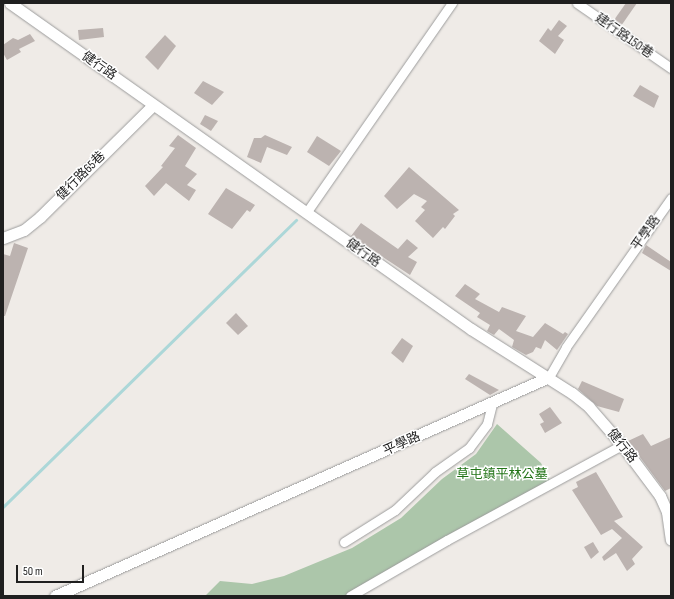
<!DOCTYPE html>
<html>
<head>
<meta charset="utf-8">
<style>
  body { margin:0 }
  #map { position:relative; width:674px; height:599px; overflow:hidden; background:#efebe7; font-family:"Sofia Sans Condensed","Noto Sans TC",sans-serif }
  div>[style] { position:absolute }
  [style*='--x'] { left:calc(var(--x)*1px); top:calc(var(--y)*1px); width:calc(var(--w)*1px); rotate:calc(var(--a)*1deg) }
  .cemetery>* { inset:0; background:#acc6aa }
  .stream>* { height:2.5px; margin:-1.25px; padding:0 1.25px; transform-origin:1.25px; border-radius:1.25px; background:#acd7d8 }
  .building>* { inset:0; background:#bcb3b0 }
  .roads { filter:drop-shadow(0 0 1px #9c9c9c) drop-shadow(0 0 1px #9c9c9c) }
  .minor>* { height:9px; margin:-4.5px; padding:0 4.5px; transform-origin:4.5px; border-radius:4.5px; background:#fff }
  .tertiary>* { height:11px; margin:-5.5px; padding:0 5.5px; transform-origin:5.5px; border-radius:5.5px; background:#fff }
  span { translate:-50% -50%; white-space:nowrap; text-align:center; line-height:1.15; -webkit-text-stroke:3px #fff; paint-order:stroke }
  .street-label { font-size:13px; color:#1f1f1f }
  .park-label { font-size:13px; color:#227417 }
  .frame { position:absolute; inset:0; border:4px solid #1f1f1f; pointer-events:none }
  .scale { position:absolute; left:16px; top:565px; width:68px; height:18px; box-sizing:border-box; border:2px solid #1f1f1f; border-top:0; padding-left:5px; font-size:12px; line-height:14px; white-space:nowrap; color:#1f1f1f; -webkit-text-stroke:3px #fff; paint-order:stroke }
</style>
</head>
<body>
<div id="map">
  <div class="cemetery">
    <i style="clip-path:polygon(497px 424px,541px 463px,551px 483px,351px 596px,205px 596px,220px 581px,252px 584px,284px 576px,352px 548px,401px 518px,442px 479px,476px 454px)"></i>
  </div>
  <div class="stream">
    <i style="--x:3;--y:507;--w:410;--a:-44.4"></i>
  </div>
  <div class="building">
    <i style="clip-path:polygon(626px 3px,637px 3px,621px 26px,614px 20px)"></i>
    <i style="clip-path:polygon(559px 20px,567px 26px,558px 36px,564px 40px,555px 54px,539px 41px,548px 28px,551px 31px)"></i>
    <i style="clip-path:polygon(103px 28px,104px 37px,79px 40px,78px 30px)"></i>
    <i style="clip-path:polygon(30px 34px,35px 41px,19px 49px,21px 52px,7px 60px,3px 53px,3px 45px,13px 38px,18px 40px)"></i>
    <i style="clip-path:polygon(165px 35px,176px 46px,158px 70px,145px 57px)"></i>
    <i style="clip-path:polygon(203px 81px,224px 92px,212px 105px,194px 93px)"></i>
    <i style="clip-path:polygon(640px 85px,659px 96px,654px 108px,633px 96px)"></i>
    <i style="clip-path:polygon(205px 115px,218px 121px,211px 131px,200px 124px)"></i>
    <i style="clip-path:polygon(178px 135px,196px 148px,185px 166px,197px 174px,187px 185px,196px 190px,189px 201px,166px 183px,154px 196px,145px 186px,163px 167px,161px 166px,175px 148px,169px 146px)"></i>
    <i style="clip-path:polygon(265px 135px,292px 147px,287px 155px,267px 147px,261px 163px,247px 157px,254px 138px,261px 138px)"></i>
    <i style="clip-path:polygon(317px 136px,341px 151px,329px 166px,307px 152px)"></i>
    <i style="clip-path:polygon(409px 167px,459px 210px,453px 214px,455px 216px,445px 229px,443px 227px,433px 238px,415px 221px,425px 210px,421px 207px,427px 201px,414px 194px,397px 209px,384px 196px)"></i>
    <i style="clip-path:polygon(226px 188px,255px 205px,250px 212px,247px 210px,232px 229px,208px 214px)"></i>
    <i style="clip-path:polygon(361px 223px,398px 249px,407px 239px,418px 248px,408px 257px,417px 262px,410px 275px,351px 236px)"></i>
    <i style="clip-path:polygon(14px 243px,28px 248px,5px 316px,3px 316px,3px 254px,10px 256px)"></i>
    <i style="clip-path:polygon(646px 245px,671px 262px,671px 271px,642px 253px)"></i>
    <i style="clip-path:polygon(465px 284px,480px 294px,475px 299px,499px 312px,502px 307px,526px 316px,516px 331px,533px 337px,545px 323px,563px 334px,565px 332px,568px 334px,557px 350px,545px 340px,541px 349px,536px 347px,533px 352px,526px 355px,512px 347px,514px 340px,499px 329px,494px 335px,487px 331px,490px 325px,477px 317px,480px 313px,455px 296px)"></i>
    <i style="clip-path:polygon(236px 313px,248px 326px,238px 335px,226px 323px)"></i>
    <i style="clip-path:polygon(402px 338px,413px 346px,403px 363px,391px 353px)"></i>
    <i style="clip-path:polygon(469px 374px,499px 390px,490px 395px,465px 379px)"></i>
    <i style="clip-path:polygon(582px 381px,624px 399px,619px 412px,597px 406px,578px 389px)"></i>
    <i style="clip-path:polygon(550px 407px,562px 423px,545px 433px,540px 424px,544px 422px,539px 414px)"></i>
    <i style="clip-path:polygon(643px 434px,651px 446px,671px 437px,671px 488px,665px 491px,628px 441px)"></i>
    <i style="clip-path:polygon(596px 472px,623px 517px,614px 521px,643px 547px,632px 559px,635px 564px,627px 571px,616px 553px,604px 561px,602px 557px,622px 538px,612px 529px,601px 535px,572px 490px,578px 487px,576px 482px)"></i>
    <i style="clip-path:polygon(593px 542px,599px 552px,591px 559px,584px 547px)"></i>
  </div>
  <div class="roads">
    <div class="minor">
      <i style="--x:577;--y:3;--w:114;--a:34.7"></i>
      <i style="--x:306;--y:213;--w:256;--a:-55.2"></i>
      <i style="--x:549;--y:377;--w:34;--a:-60"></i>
      <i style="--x:566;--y:347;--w:182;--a:-54.8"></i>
      <i style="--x:344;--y:542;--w:60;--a:-32.1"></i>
      <i style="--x:395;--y:510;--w:55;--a:-43.5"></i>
      <i style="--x:435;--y:472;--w:42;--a:-35.2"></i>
      <i style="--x:469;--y:448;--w:30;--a:-53"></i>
      <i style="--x:487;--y:424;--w:21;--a:-76"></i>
      <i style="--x:350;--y:596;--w:112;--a:-30"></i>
      <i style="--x:447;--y:540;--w:199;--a:-28.5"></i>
    </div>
    <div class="tertiary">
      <i style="--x:10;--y:3;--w:565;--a:35.27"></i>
      <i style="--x:471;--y:329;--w:120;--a:32.4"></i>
      <i style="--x:572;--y:393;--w:22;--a:39"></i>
      <i style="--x:589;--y:407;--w:50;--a:49"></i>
      <i style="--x:622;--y:445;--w:64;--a:53.3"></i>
      <i style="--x:660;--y:496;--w:17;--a:66"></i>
      <i style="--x:667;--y:512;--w:28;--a:82"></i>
      <i style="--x:3;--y:238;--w:22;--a:-21"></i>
      <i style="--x:24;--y:230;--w:21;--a:-39"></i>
      <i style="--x:40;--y:217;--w:159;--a:-44.7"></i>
      <i style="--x:55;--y:596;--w:540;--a:-23.91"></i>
    </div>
  </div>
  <div class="street-label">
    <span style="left:624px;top:36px;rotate:35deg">建行路150巷</span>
    <span style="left:99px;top:66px;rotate:35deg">健行路</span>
    <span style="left:81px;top:176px;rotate:-45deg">健行路65巷</span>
    <span style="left:646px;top:233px;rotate:-55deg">平學路</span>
    <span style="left:363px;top:253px;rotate:35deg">健行路</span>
    <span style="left:402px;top:444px;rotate:-24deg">平學路</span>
    <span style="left:622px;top:446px;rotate:51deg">健行路</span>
  </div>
  <div class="park-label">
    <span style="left:502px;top:474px">草屯鎮平林公墓</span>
  </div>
  <div class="frame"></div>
  <div class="scale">50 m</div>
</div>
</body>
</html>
